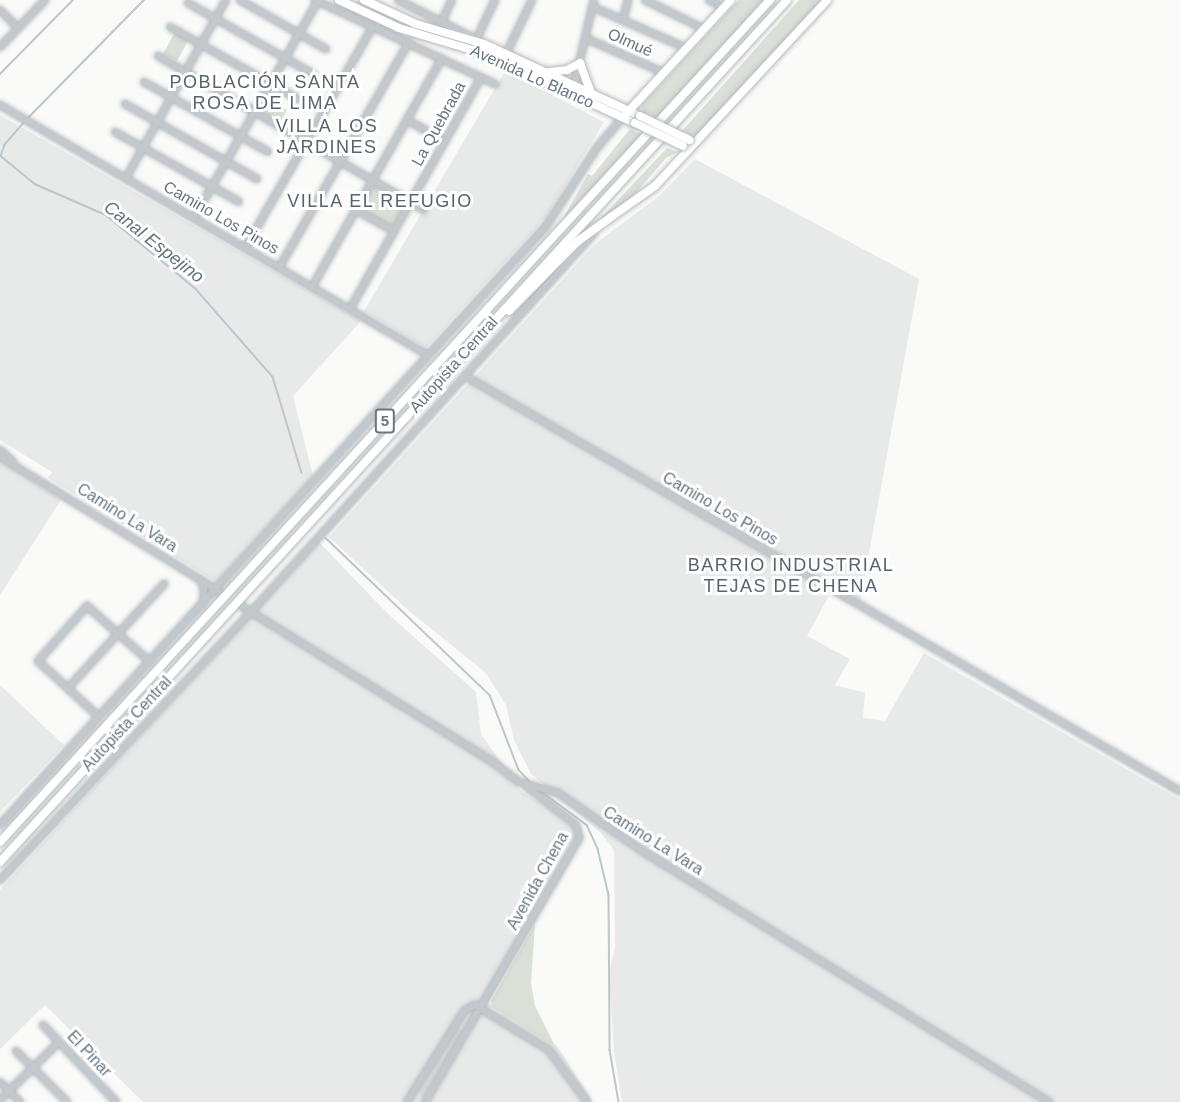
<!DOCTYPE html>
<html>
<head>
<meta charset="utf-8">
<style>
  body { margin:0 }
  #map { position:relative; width:1180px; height:1102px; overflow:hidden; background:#fafaf8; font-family:Helvetica,sans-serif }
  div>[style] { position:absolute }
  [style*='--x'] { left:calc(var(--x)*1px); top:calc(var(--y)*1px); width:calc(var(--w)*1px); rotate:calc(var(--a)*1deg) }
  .built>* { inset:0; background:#e8e9e9 }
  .green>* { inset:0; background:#dadfd7 }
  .stream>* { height:1.5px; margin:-0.75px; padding:0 0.75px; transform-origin:0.75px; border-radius:0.75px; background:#bbc7cb }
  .roads { filter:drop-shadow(0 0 2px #b5babe) drop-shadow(0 0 2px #b5babe) }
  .minor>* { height:6px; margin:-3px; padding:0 3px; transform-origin:3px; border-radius:3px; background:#c3c8cc }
  .major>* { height:8px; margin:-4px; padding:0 4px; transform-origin:4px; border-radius:4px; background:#fff }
  .highway>* { height:8px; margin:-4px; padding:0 4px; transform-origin:4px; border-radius:4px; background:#fff }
  .bridges { filter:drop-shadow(0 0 2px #b5babe) drop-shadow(0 0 2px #b5babe) }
  .major-bridge>* { height:8px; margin:-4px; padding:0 4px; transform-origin:4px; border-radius:4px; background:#fff }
  span { translate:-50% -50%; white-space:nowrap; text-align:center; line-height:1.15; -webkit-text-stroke:6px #fff; paint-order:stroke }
  .shield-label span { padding:2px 4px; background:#fff; border:2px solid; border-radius:4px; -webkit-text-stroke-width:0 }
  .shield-label { font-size:15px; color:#657683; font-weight:700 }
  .street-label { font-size:16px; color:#657683 }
  .neighbourhood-label { font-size:18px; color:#57646e; letter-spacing:1.5px }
  .water-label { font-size:18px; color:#60757c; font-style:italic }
</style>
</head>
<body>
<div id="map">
  <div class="built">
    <i style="clip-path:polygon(505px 71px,604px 122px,546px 217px,426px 348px,364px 311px)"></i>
    <i style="clip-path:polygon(0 115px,361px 321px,293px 396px,313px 476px,216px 582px,48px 478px,52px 472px,0 440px)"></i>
    <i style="clip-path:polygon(695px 159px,919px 279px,859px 608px,830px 594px,807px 636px,850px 659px,835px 685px,865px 693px,863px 718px,885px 721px,924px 653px,1180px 800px,1180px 1102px,622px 1102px,614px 1052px,609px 974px,615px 947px,614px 850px,600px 832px,531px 774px,514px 740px,506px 705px,486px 673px,409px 611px,329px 537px,595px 244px,659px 196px)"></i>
    <i style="clip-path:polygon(0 461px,61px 500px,0 595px)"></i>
    <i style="clip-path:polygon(319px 542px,387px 613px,476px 692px,481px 734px,521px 791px,582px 829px,583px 838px,488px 1003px,557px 1046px,593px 1102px,143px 1102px,45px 1005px,0 1049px,0 890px)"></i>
    <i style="clip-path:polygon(0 685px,64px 745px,0 812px)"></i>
  </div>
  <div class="green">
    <i style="clip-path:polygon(739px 0,764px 0,657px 119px,644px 112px,641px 106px)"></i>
    <i style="clip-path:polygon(799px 0,822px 0,696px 137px,682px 131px)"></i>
    <i style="clip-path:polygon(175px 32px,189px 39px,177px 61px,163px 54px)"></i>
    <i style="clip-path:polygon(272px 90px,277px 93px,272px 102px,287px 110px,280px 122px,260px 111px)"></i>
    <i style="clip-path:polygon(630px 129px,642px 135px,567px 218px,565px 215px,588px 174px,592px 176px)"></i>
    <i style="clip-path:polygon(667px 148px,677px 152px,666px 158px,628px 202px,601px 223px,600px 219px)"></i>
    <i style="clip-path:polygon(375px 184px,408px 203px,394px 227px,361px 209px)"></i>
    <i style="clip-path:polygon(535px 924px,531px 983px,535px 1006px,555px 1046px,492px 1007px,491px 1001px)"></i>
    <i style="clip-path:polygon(458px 1027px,462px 1033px,422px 1098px,419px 1091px)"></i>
  </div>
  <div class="stream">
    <i style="--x:0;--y:74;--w:104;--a:-45.4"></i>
    <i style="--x:27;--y:119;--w:167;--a:-45.5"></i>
    <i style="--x:24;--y:123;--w:29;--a:131"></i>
    <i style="--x:5;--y:145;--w:12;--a:110"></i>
    <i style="--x:1;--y:156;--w:44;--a:39.5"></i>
    <i style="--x:35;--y:184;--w:77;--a:23.6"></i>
    <i style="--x:106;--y:215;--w:117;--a:39.4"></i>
    <i style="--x:196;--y:289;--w:117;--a:48.8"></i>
    <i style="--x:273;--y:377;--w:100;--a:73.2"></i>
    <i style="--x:326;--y:538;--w:227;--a:43.8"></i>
    <i style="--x:490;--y:695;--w:80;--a:68.9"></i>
    <i style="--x:519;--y:770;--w:18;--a:47"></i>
    <i style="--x:542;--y:792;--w:56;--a:36.3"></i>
    <i style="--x:587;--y:825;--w:26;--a:65"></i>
    <i style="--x:598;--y:849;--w:47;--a:76.6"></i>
    <i style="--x:609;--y:895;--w:155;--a:89.6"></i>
    <i style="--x:610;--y:1050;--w:53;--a:80.2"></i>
  </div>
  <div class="roads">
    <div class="minor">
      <i style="--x:240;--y:0;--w:99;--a:29.7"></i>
      <i style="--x:315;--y:0;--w:199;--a:25"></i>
      <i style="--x:398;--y:0;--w:95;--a:26.8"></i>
      <i style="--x:645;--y:0;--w:66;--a:26.2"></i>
      <i style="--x:709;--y:0;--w:17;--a:25"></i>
      <i style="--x:188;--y:3;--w:144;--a:29.6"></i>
      <i style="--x:593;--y:7;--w:102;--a:23.8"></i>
      <i style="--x:0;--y:10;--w:25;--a:45"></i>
      <i style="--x:623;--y:20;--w:21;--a:-76"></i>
      <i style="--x:442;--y:21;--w:23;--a:-65"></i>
      <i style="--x:170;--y:27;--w:147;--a:29.4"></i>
      <i style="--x:477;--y:38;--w:42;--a:-64.7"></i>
      <i style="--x:585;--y:38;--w:86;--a:23.9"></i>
      <i style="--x:0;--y:47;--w:65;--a:-46.2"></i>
      <i style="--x:506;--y:54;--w:60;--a:-64.3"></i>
      <i style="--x:158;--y:56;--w:307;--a:30.1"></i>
      <i style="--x:144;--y:82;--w:142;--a:29.4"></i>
      <i style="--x:574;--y:85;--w:87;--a:-76.8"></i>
      <i style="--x:125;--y:104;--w:152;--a:29.6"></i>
      <i style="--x:0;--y:105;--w:496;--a:30.3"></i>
      <i style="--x:407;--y:120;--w:43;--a:28.9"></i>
      <i style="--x:115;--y:132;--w:142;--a:29.4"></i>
      <i style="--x:126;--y:178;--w:204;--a:-60.7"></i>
      <i style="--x:356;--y:210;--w:43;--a:28.9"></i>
      <i style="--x:194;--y:218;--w:249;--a:-60.3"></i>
      <i style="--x:245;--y:248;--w:254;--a:-60"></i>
      <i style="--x:279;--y:268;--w:261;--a:-60.1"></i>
      <i style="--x:312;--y:287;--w:263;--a:-60.4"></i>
      <i style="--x:350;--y:309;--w:266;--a:-60.5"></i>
      <i style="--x:465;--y:376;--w:827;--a:30.13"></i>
      <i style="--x:0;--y:450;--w:18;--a:43"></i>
      <i style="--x:0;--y:457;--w:257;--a:31.5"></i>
      <i style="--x:200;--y:579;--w:11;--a:68"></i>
      <i style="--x:204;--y:589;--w:15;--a:94"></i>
      <i style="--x:243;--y:607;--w:291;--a:31.8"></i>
      <i style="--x:490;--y:760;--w:36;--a:37"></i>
      <i style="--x:519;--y:782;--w:41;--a:15.8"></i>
      <i style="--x:558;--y:793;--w:104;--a:34.5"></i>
      <i style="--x:644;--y:852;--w:476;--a:31.7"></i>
      <i style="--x:68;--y:688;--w:142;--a:-47.3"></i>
      <i style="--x:99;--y:717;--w:83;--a:-137.4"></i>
      <i style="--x:38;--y:661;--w:74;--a:-48.3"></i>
      <i style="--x:87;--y:606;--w:84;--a:41.6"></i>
      <i style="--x:0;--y:825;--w:811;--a:-47.65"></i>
      <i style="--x:546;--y:226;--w:92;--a:-57"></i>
      <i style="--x:596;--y:149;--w:42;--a:-49.8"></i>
      <i style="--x:0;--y:880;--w:367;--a:-46.9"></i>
      <i style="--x:251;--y:612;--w:511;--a:-47.85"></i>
      <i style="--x:43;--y:1025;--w:106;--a:46.5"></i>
      <i style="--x:16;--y:1051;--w:72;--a:45"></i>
      <i style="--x:0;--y:1082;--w:28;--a:45"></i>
      <i style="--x:0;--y:1100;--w:81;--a:-44.5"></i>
      <i style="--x:407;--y:1102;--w:107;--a:-57.9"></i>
      <i style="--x:464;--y:1011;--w:13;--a:-29"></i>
      <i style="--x:475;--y:1005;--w:87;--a:31.3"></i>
      <i style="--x:549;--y:1050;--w:64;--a:53.8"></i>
      <i style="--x:425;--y:1102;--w:306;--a:-59.7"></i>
      <i style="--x:579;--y:838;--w:13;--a:-103"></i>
      <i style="--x:576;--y:825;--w:62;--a:-142.2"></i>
    </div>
    <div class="major">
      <i style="--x:339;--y:0;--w:66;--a:25"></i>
      <i style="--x:399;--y:28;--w:94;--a:16.7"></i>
      <i style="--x:489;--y:55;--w:161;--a:25"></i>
      <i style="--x:364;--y:0;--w:57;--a:24.8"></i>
      <i style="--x:416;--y:24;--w:71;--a:16.4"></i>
      <i style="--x:484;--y:44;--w:172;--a:24.8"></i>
      <i style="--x:549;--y:72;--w:18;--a:-6"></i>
      <i style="--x:567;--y:70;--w:15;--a:-28"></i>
      <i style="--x:580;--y:63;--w:30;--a:70"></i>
      <i style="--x:626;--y:114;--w:155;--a:-47.4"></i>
      <i style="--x:611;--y:217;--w:54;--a:-35.2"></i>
      <i style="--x:655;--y:186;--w:253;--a:-47.2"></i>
    </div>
    <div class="highway">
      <i style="--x:509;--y:311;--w:98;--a:-45.4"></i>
      <i style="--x:578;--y:241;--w:41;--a:-36"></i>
      <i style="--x:0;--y:842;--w:1141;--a:-47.56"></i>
      <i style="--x:0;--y:862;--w:1167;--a:-47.6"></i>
    </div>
  </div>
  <div class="bridges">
    <div class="major-bridge">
      <i style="--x:640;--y:116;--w:55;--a:26.1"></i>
      <i style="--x:635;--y:123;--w:53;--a:25.6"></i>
    </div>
  </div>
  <div class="shield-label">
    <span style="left:385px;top:421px">5</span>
  </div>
  <div class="street-label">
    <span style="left:630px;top:43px;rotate:24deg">Olmué</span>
    <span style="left:532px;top:77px;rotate:24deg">Avenida Lo Blanco</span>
    <span style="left:439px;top:124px;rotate:-61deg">La Quebrada</span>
    <span style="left:221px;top:218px;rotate:30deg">Camino Los Pinos</span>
    <span style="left:454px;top:365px;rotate:-48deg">Autopista Central</span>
    <span style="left:720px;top:509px;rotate:30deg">Camino Los Pinos</span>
    <span style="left:127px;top:518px;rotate:32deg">Camino La Vara</span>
    <span style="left:127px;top:724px;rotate:-47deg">Autopista Central</span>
    <span style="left:653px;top:841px;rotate:32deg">Camino La Vara</span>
    <span style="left:538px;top:881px;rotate:-61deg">Avenida Chena</span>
    <span style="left:89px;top:1054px;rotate:47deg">El Pinar</span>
  </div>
  <div class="neighbourhood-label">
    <span style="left:265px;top:93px">POBLACIÓN SANTA<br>ROSA DE LIMA</span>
    <span style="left:327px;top:137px">VILLA LOS<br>JARDINES</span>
    <span style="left:380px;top:201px">VILLA EL REFUGIO</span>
    <span style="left:791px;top:576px">BARRIO INDUSTRIAL<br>TEJAS DE CHENA</span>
  </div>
  <div class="water-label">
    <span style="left:154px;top:242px;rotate:38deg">Canal Espejino</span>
  </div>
</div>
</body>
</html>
